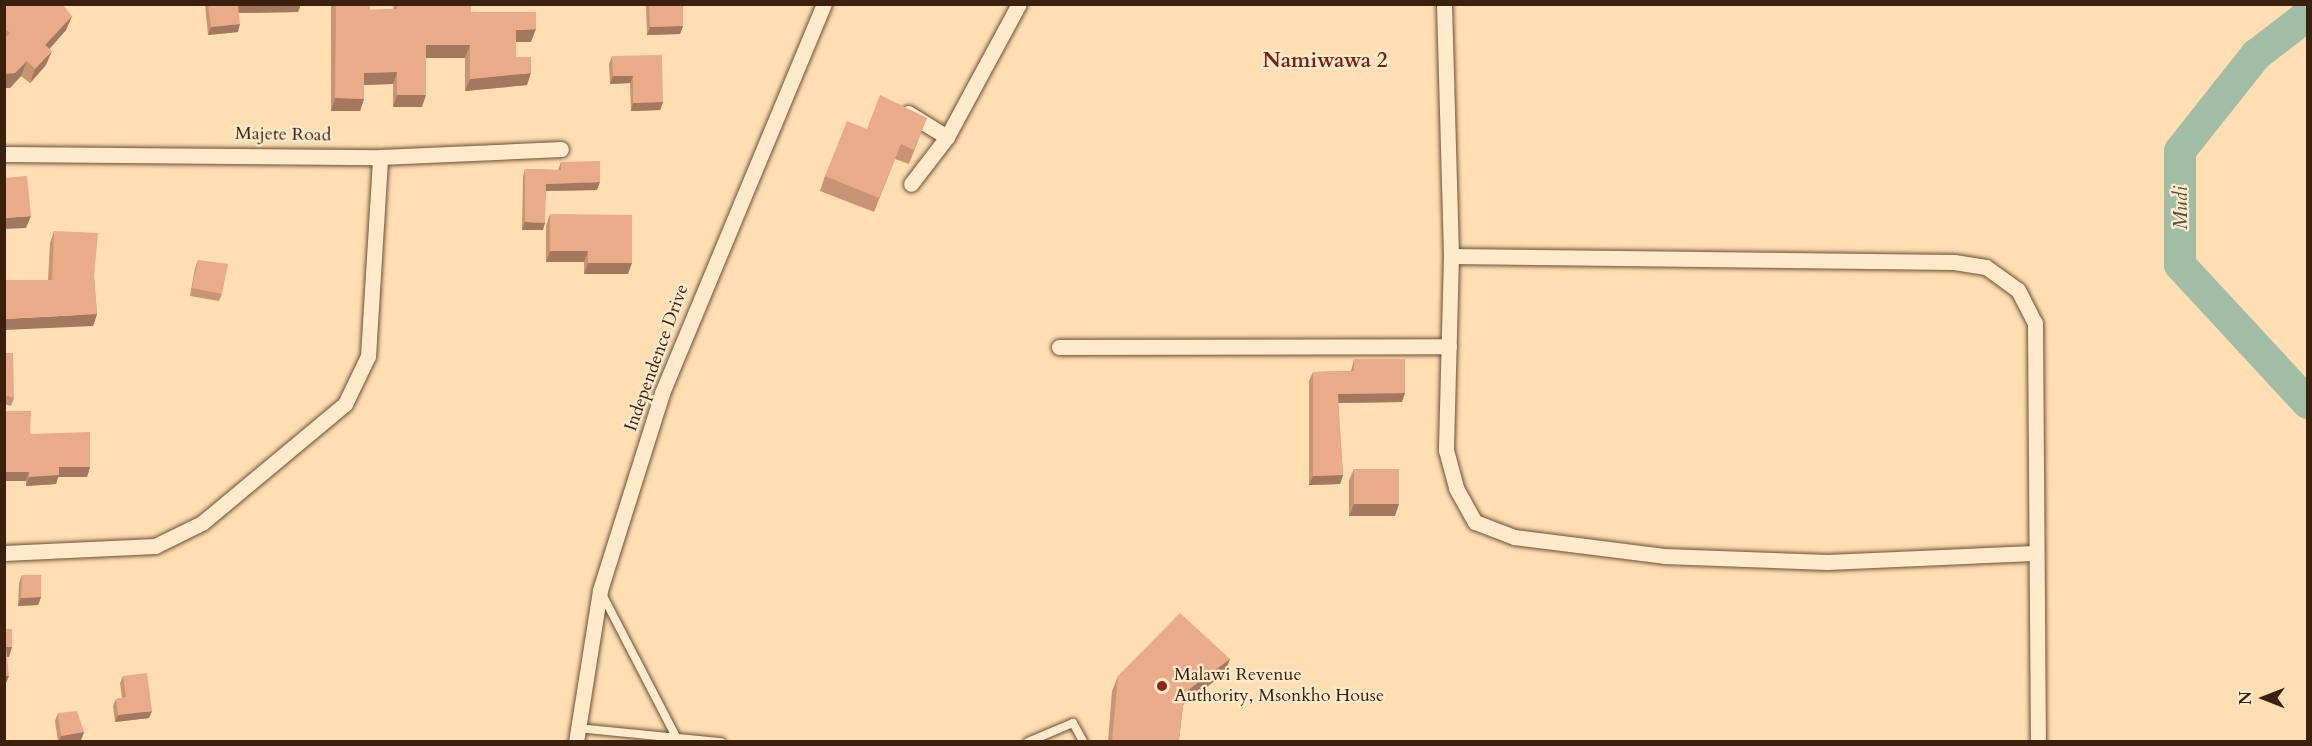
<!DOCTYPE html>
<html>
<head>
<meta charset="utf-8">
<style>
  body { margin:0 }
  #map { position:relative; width:2312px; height:746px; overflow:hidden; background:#ffdeb1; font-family:Cardo,serif }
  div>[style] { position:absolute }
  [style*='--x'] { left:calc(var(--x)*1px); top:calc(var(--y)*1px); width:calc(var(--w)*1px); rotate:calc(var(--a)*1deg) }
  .river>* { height:32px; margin:-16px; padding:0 16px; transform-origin:16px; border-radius:16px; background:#a1bda6 }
  .roads { filter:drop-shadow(0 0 2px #6c5037) drop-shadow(0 0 2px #6c5037) }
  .service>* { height:8px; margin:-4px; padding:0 4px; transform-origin:4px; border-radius:4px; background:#ffeacc }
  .minor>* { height:15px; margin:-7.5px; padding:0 7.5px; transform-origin:7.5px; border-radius:7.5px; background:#ffeacc }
  .wall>* { inset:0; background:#c99375 }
  .shaded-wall>* { inset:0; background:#a4785f }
  .building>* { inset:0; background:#eaab88 }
  .dots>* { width:16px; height:16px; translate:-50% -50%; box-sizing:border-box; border:3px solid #ffeacc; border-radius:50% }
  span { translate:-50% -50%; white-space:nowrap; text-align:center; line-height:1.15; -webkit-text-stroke:4.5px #ffeacc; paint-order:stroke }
  .street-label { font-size:18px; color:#3b200e }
  .poi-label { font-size:18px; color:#3b200e }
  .left { translate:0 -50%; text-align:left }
  .water-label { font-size:20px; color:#5a4f3c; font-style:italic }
  .quarter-label { font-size:21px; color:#7a1f14; font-weight:700 }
  .frame { position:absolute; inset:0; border:6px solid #3b200e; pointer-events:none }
  .north { position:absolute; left:2234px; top:668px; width:60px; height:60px; -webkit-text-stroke:4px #ffeacc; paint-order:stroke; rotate:270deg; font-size:16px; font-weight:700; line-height:24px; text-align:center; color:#3b200e }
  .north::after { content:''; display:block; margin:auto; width:21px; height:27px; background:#3b200e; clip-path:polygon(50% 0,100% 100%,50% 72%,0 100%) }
</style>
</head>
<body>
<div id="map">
  <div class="river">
    <i style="--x:2308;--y:15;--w:66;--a:142.4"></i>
    <i style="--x:2256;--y:55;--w:122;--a:128.4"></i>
    <i style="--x:2180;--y:151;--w:114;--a:90"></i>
    <i style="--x:2180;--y:265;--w:188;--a:47.2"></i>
  </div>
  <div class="roads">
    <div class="service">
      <i style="--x:602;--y:594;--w:161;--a:62.6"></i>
      <i style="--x:577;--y:728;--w:145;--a:5.6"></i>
      <i style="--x:1028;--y:742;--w:49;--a:-22.9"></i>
      <i style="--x:1073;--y:723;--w:21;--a:61"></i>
    </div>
    <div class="minor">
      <i style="--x:1444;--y:4;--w:252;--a:88.4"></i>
      <i style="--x:1451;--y:256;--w:503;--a:0.68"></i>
      <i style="--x:1954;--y:262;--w:32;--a:9"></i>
      <i style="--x:1986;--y:267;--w:39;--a:36"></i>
      <i style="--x:2018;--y:290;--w:37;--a:63"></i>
      <i style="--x:2035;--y:323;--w:419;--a:89.6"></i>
      <i style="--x:908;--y:113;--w:46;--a:31.6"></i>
      <i style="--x:947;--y:137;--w:59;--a:127.5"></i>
      <i style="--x:947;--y:137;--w:151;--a:-61.6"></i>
      <i style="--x:4;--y:154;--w:376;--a:0.5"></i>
      <i style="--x:380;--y:157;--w:181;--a:-2.5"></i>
      <i style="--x:1451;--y:256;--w:194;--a:91.5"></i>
      <i style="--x:1446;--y:450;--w:39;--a:75"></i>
      <i style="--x:1456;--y:488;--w:39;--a:61"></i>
      <i style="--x:1475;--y:522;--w:42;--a:21"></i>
      <i style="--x:1514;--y:537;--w:151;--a:7.2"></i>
      <i style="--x:1664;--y:556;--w:163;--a:2.1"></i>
      <i style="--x:1827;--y:562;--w:207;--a:-2.5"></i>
      <i style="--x:1059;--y:347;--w:390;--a:-0.1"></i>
      <i style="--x:4;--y:553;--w:151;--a:-2.7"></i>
      <i style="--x:155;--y:546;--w:52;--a:-26.1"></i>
      <i style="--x:202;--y:523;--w:186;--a:-39.8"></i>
      <i style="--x:345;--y:404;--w:53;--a:-64.4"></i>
      <i style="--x:368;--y:356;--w:199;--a:-86.5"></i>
      <i style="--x:576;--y:742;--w:154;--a:-81"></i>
      <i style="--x:600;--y:590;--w:207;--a:-72.5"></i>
      <i style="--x:662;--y:393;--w:421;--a:-67.4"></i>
    </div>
  </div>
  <div class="wall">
    <i style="clip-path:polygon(4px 4px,72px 16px,66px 30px,49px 49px,46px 65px,30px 83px,21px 76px,10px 88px,6px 88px,4px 93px)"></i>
    <i style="clip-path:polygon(205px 4px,301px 4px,298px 12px,239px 13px,238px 32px,208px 35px)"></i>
    <i style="clip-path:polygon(331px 4px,369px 4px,370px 10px,393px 9px,394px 4px,471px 4px,471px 12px,531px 42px,516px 42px,516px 57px,527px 85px,465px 91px,465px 58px,426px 58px,422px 107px,393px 107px,393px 84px,364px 85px,364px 99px,360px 111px,331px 111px)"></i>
    <i style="clip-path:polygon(626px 4px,683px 4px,683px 26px,680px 34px,647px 35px,646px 6px,626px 6px)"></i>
    <i style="clip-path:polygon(612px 56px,663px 102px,660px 110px,631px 111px,630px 83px,610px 84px,609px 64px)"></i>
    <i style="clip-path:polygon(867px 129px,921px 133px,909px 164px,895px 159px,874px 212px,820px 191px,825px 176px)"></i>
    <i style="clip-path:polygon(561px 162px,597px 190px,546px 191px,543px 230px,522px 230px,523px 177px,525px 169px,558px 170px)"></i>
    <i style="clip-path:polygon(550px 214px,628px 274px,584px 274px,584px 262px,546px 262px,546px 226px)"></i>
    <i style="clip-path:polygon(54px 231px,94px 277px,97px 314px,93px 326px,48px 280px,50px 243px)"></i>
    <i style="clip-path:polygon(198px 260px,222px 294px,219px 301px,190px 296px,195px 268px)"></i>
    <i style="clip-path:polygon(4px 353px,14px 398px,11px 406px,4px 404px)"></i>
    <i style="clip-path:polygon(1354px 359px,1402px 402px,1338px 403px,1343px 475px,1340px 484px,1309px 485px,1309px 381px,1313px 372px,1351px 371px)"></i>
    <i style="clip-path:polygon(30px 434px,90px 467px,87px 477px,58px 477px,56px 484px,26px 486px,26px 481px,4px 481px)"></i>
    <i style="clip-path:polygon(1354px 469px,1395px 516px,1349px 516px,1349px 480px)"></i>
    <i style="clip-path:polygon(22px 575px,41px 597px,38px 605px,18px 606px,19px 583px)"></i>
    <i style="clip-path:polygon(1230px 659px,1224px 674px,1183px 705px,1179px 741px,1108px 741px,1112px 691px,1118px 676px)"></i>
    <i style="clip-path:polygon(123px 676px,149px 718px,115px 722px,113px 706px,116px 699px,122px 698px,120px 683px)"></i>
    <i style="clip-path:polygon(58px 713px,84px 732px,81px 740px,71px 741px,58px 741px,55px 721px)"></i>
  </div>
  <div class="shaded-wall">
    <i style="clip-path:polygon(301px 4px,298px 12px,235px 13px,238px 5px)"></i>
    <i style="clip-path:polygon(627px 4px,647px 4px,646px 6px,626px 6px)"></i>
    <i style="clip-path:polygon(72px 16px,66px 30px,40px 60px,45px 45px)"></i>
    <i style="clip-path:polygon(240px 24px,238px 32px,208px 35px,211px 27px)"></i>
    <i style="clip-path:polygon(683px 26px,680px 34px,647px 35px,650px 27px)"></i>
    <i style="clip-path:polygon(536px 29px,531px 42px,511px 42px,516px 30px)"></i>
    <i style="clip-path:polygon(426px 45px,470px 45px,465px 58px,422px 58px)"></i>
    <i style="clip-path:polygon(52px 51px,46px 65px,30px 83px,35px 69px)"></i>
    <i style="clip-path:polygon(27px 61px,21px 76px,10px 88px,6px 88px,4px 93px,5px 74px)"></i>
    <i style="clip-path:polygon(397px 72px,393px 84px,360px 85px,364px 73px)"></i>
    <i style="clip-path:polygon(531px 73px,527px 85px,465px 91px,470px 79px)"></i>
    <i style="clip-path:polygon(613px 76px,633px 76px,630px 83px,610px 84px)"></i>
    <i style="clip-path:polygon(397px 95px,426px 95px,422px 107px,393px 107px)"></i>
    <i style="clip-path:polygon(335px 98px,364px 99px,360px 111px,331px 111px)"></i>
    <i style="clip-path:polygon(663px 102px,660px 110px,631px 111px,633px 103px)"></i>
    <i style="clip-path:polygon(600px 182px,597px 190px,543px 191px,546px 184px)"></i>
    <i style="clip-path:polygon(31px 216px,26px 228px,4px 229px,4px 218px)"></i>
    <i style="clip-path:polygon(525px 222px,545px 223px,543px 230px,522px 230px)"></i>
    <i style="clip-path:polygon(550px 251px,588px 251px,584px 262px,546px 262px)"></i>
    <i style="clip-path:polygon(588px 263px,632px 263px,628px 274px,584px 274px)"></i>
    <i style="clip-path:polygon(97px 314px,93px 326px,4px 330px,4px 319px)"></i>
    <i style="clip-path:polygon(1405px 393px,1402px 402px,1334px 403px,1338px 394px)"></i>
    <i style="clip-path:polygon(59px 467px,90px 467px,87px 477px,58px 477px,56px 484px,26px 486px,29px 477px)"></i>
    <i style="clip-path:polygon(4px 472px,29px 472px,26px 481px,4px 481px)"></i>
    <i style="clip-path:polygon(1343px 475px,1340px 484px,1309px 485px,1313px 476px)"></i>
    <i style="clip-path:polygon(1354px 504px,1399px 504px,1395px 516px,1349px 516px)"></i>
    <i style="clip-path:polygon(41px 597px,38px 605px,18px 606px,21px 598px)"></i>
    <i style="clip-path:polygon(6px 647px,12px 647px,9px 657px,4px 657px)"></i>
    <i style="clip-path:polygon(1230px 659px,1224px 674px,1179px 707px,1184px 693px)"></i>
    <i style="clip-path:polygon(4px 676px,9px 676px,5px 686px,4px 686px)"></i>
    <i style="clip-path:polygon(152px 711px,149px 718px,115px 722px,118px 715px)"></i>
    <i style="clip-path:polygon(84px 732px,81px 740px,59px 741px,61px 736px)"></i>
  </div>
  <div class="building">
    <i style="clip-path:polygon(4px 4px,62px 4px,72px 16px,45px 45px,52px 51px,35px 69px,27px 61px,15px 73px,5px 74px,6px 88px,4px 88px,4px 39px,10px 33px,4px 28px)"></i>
    <i style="clip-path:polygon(208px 4px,276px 4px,238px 5px,240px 24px,211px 27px)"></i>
    <i style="clip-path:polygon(336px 4px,369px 4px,370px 10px,397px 9px,397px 4px,471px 4px,471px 12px,536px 12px,536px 29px,516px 30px,516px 57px,531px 57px,531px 73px,470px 79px,470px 45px,426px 45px,426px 95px,397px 95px,397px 72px,364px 73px,364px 99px,335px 98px)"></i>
    <i style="clip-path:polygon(649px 4px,683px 4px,683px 26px,650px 27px)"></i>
    <i style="clip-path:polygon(662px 55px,663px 102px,633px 103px,633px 76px,613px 76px,612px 56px)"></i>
    <i style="clip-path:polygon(880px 95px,927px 118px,914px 150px,901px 144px,879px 198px,825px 176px,847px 121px,867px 129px)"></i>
    <i style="clip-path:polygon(600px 161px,600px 182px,546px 184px,545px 223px,525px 222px,525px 169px,561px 170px,561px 162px)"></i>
    <i style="clip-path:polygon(27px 176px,31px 216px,4px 218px,4px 178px)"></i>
    <i style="clip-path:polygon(550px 214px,632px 215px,632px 263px,588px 263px,588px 251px,550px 251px)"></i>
    <i style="clip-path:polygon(54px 231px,98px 233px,94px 277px,97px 314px,4px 319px,4px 280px,52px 280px)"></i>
    <i style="clip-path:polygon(198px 260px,228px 264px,222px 294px,192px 288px)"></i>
    <i style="clip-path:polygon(4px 353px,13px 353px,14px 398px,4px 395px)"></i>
    <i style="clip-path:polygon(1354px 359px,1405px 359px,1405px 393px,1338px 394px,1343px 475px,1313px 476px,1313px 372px,1354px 371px)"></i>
    <i style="clip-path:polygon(4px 411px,31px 411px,30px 434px,90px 432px,90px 467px,59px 467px,59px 475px,29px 477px,29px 472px,4px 472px)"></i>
    <i style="clip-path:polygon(1354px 469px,1399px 469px,1399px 504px,1354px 504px)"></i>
    <i style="clip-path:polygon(22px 575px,41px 575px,41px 597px,21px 598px)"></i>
    <i style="clip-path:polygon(1180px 613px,1230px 659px,1184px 693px,1179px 741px,1112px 741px,1118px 676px)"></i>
    <i style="clip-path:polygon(4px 629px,12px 629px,12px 647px,6px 647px,9px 676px,4px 676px)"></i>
    <i style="clip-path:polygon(147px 673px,152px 711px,118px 715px,116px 699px,126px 697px,123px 676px)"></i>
    <i style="clip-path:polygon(77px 711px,84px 732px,61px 736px,58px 713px)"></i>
  </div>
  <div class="dots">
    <i style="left:1162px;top:686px;background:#8f2418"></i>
  </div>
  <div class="street-label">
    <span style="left:283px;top:135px;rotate:1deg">Majete Road</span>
    <span style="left:657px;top:358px;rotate:-70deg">Independence Drive</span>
  </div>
  <div class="poi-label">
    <span class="left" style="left:1174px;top:686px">Malawi Revenue<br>Authority, Msonkho House</span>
  </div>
  <div class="water-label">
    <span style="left:2180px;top:208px;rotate:-90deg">Mudi</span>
  </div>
  <div class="quarter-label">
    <span style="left:1325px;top:61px">Namiwawa 2</span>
  </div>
  <div class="frame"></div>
  <div class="north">N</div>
</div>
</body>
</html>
